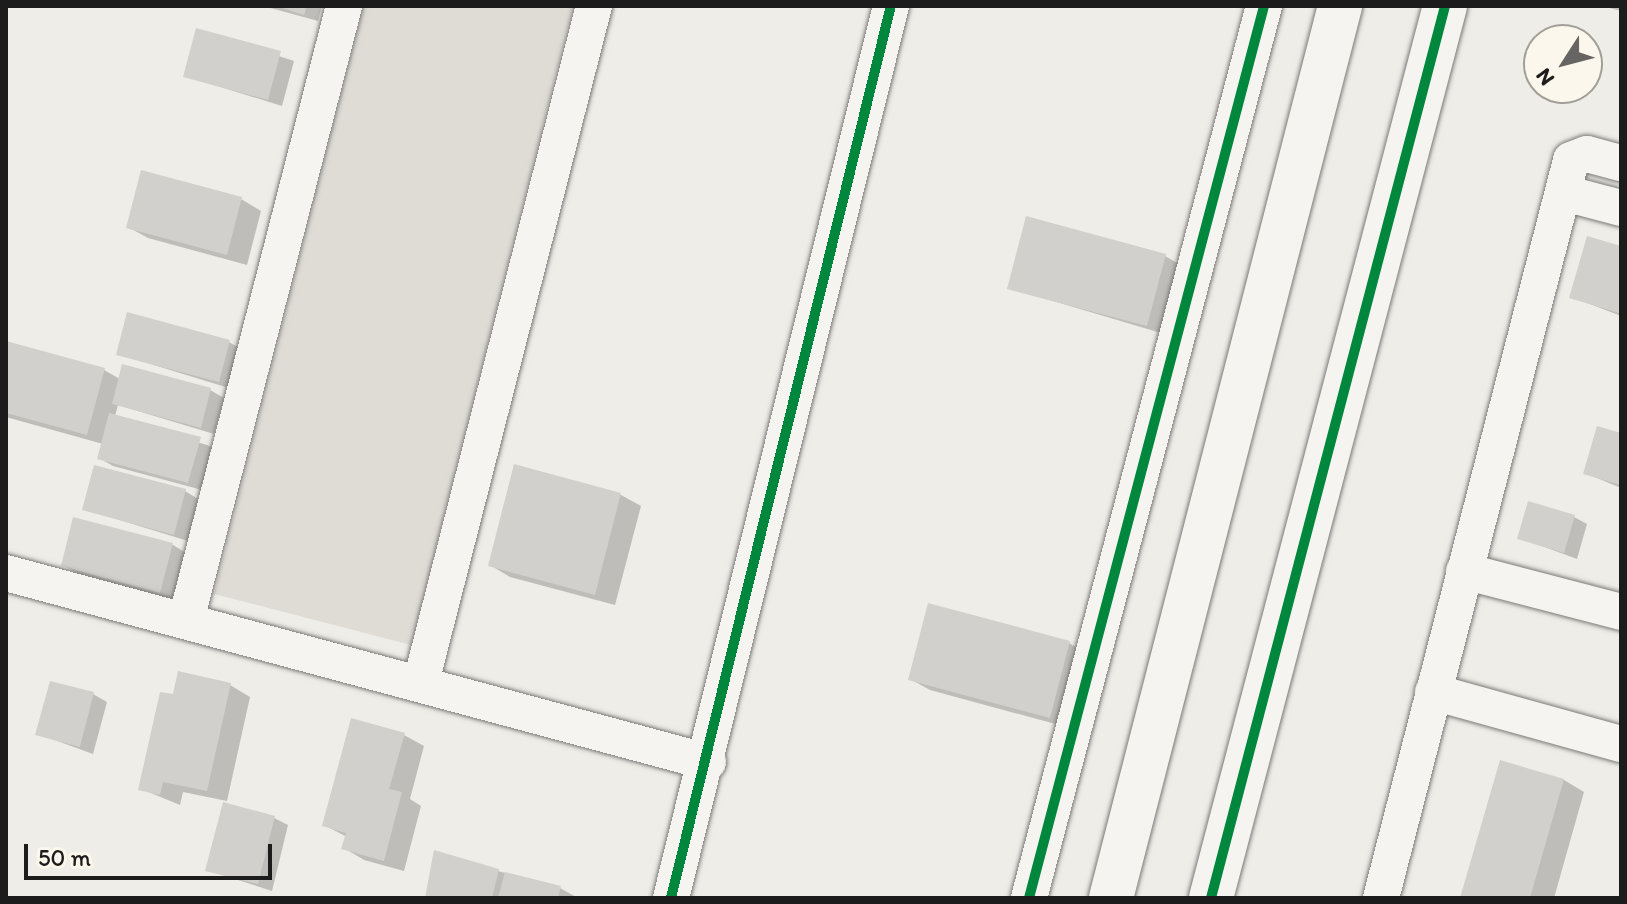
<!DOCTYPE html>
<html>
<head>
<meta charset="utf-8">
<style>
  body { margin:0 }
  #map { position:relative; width:1627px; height:904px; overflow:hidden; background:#eeede8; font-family:Itim,sans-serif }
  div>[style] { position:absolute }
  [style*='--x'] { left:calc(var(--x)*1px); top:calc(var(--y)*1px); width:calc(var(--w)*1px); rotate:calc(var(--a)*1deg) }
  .green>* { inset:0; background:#dfdcd5 }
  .shadow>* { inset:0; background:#0003 }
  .building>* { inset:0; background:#d1d0cc }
  .roads { filter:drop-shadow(0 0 2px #7a7a78) drop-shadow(0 0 2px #7a7a78) }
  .minor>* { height:36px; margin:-18px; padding:0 18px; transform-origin:18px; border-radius:18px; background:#f5f4f0 }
  .tertiary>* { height:44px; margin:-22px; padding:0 22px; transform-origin:22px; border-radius:22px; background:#f5f4f0 }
  .cycleway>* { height:10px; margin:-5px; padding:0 5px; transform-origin:5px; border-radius:5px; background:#00873e }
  span { translate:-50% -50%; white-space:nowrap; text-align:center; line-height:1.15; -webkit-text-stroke:6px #fbf7ec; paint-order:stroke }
  .frame { position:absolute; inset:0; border:8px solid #1c1c1c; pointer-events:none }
  .north { position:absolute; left:1523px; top:24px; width:80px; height:80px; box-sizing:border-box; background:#fbf7ec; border:2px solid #a29f99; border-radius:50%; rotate:234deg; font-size:22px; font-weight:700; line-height:32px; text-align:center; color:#1c1c1c }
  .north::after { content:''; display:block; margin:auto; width:28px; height:36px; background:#666563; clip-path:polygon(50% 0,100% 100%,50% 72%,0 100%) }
  .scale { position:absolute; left:24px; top:844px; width:248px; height:36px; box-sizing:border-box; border:4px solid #1c1c1c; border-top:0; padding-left:10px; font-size:24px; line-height:28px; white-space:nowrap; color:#1c1c1c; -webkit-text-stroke:6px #fbf7ec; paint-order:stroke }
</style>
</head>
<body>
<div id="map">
  <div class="green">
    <i style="clip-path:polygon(364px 6px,573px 6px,411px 645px,214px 594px)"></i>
  </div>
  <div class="shadow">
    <i style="clip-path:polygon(263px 6px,322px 6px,318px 21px)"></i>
    <i style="clip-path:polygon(1604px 6px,1621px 6px,1621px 11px,1606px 7px)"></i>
    <i style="clip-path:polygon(198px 30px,294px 61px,282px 106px,185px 76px)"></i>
    <i style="clip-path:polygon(241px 199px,261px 211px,247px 265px,148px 238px,128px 227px)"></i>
    <i style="clip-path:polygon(1588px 238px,1621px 248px,1621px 316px,1572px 297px)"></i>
    <i style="clip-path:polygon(1165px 256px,1179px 264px,1161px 333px,1009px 288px)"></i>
    <i style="clip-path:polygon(229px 342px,243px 350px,232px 389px,118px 354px)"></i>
    <i style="clip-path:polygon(6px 343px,104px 370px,120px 379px,210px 390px,224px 398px,214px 434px,118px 405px,115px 416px,213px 447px,202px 490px,113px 466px,99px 458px,103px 444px,6px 417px)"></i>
    <i style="clip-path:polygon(1621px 435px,1621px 488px,1585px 473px)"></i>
    <i style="clip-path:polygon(516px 466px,621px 495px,641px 506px,615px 605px,510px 577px,490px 565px)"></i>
    <i style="clip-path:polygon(185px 491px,198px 499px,188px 541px,84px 509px)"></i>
    <i style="clip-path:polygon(1574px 517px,1587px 524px,1577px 559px,1520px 538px)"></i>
    <i style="clip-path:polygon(75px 519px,173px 545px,193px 557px,180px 603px,83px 577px,63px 565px)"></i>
    <i style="clip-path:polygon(1069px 643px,1089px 655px,1070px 728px,930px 690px,910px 679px)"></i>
    <i style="clip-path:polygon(230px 685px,250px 697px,227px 801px,183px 792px,180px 805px,141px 789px,174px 697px)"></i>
    <i style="clip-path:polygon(93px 694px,107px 702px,93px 754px,38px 734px)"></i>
    <i style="clip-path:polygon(404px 735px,424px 746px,410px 799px,421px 806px,404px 871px,364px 860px,344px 848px,347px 837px,324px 825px)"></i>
    <i style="clip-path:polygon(1501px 762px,1564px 780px,1584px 792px,1554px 898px,1462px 898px)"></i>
    <i style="clip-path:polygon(274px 818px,288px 825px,272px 891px,207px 870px)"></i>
    <i style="clip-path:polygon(498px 871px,560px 888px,578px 898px,427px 898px)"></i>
  </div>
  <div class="building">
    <i style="clip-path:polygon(276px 6px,307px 6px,304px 15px)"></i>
    <i style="clip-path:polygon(196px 28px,281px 51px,268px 100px,183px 77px)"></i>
    <i style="clip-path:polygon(141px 170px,242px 197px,227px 255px,126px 228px)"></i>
    <i style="clip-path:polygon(1026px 216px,1166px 254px,1147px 326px,1007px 289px)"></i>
    <i style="clip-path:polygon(1587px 236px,1621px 246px,1619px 313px,1569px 298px)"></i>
    <i style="clip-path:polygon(127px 312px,230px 340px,219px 382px,116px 355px)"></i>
    <i style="clip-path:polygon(6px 341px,105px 368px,87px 435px,6px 413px)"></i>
    <i style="clip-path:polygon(122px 364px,211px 388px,201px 428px,112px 404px)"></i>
    <i style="clip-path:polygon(109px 413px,201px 437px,188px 483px,97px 459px)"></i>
    <i style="clip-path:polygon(1597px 426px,1621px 433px,1621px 485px,1583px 474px)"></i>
    <i style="clip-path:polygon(514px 464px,621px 493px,595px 595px,488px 566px)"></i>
    <i style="clip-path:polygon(94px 465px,186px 489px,174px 535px,82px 510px)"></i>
    <i style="clip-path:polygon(1528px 501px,1575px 515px,1564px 553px,1517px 539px)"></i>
    <i style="clip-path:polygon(73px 517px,173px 543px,160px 593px,61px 566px)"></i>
    <i style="clip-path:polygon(928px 603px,1070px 641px,1050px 718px,908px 680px)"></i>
    <i style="clip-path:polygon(178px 671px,231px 683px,207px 791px,163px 782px,160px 795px,138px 790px,160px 692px,173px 694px)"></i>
    <i style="clip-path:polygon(50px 681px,94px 692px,80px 747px,35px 735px)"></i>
    <i style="clip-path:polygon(351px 718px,405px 733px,389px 789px,402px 792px,384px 861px,341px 849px,346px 833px,322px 826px)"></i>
    <i style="clip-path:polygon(1500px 760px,1564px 779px,1530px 898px,1460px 898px)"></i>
    <i style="clip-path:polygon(223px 802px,275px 816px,258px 884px,205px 871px)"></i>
    <i style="clip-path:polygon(434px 850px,499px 869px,492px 898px,425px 898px)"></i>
    <i style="clip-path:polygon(505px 872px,561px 886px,558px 898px,498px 898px)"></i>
  </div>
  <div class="roads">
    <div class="minor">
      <i style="--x:1564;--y:193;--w:59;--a:14.7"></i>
      <i style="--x:1464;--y:571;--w:162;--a:14.6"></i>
      <i style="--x:6;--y:573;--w:727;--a:15.07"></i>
      <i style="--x:186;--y:620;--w:634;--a:-75.57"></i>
      <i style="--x:421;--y:682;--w:698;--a:-75.65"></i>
      <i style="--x:1433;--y:692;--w:195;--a:15.5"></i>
      <i style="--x:671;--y:898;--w:919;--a:-76.15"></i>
      <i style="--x:1029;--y:898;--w:922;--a:-75.24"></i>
      <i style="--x:1381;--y:898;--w:762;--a:-75.56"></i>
      <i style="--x:1571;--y:160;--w:17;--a:-21"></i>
      <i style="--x:1587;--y:154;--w:35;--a:15"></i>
    </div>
    <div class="tertiary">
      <i style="--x:1111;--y:898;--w:921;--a:-75.6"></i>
      <i style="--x:1211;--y:898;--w:922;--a:-75.3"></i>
    </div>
  </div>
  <div class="cycleway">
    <i style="--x:671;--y:898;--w:919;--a:-76.15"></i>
    <i style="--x:1029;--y:898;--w:922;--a:-75.24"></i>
    <i style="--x:1211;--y:898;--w:922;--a:-75.3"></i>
  </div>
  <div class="frame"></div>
  <div class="north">N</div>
  <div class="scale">50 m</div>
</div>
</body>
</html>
